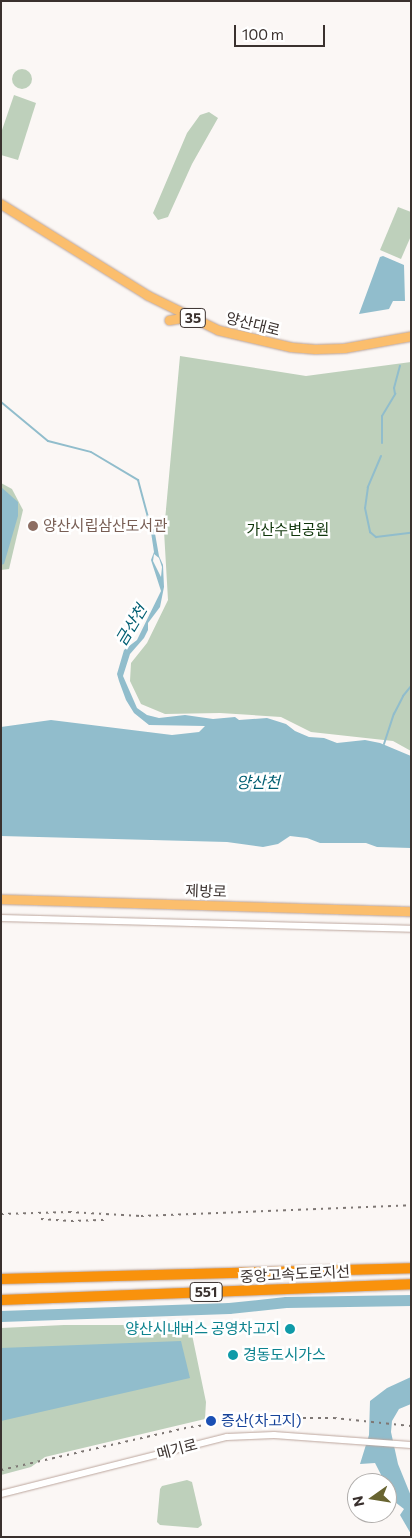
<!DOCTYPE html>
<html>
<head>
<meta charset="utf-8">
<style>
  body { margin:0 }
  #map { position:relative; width:412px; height:1538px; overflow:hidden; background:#fbf7f5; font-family:Commissioner,"Noto Sans KR",sans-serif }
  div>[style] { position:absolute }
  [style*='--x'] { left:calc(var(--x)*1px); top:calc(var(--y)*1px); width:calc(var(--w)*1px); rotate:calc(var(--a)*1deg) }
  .green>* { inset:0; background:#bed0bb }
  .round { border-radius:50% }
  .water>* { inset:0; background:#91bdcc }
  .stream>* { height:2px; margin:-1px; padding:0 1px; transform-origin:1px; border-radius:1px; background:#91bdcc }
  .river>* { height:11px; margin:-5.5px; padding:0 5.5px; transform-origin:5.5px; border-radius:5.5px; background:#91bdcc }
  .roads { filter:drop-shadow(0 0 1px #bca69d) drop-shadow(0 0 1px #bca69d) }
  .minor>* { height:6px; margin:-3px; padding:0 3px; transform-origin:3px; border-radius:3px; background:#fff }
  .major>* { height:9px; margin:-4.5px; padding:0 4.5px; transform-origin:4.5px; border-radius:4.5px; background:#fbbe6d }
  .highway>* { height:10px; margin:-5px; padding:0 5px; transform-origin:5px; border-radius:5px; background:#f9920c }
  .rail>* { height:2px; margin-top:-1px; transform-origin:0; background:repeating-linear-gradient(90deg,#7e7774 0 2.5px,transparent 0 7.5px) }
  .dots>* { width:14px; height:14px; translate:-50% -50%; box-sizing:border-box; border:2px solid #fff; border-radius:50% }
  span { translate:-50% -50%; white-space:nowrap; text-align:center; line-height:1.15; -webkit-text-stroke:5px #fff; paint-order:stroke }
  .shield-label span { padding:1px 4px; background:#fff; border:1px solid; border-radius:4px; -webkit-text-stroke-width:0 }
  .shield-label { font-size:14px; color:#3a312e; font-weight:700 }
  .street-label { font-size:15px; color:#3a312e }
  .education-label { font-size:15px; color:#785e54 }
  .left { translate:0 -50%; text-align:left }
  .park-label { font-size:15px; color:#0f350a }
  .culture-label { font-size:15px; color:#0d838f }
  .right { translate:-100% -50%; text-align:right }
  .transit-label { font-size:15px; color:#164399 }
  .water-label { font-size:16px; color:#005e72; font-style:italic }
  .frame { position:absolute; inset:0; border:2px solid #3a312e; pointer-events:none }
  .north { position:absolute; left:347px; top:1473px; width:50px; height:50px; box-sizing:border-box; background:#fff; border:1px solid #b0adab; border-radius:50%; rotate:257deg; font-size:14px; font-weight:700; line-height:20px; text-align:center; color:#3a312e }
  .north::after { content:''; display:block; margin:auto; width:18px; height:22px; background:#686431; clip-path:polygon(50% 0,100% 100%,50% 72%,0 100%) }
  .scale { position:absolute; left:234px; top:25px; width:91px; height:22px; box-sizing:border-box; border:2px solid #3a312e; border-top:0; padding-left:6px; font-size:15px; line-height:18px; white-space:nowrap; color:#3a312e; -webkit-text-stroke:4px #fff; paint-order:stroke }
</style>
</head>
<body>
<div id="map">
  <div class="green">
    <i class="round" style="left:12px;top:69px;width:20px;height:20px"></i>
    <i style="clip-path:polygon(14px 95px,36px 103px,18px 160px,1px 155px,1px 133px)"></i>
    <i style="clip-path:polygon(209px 112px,218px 118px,192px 164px,168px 217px,158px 220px,153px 213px,187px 133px,200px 115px)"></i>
    <i style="clip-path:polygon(398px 207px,411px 212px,411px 236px,401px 259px,380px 250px)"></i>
    <i style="clip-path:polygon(180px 356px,306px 376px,411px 362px,411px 751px,393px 741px,311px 732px,281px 717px,220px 713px,165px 714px,141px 704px,130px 681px,131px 663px,147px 643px,168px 600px,164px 531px)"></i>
    <i style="clip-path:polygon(1px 483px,12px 489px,23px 510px,9px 569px,1px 570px)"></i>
    <i style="clip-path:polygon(64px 1325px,190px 1325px,206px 1402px,205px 1419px,45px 1457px,31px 1467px,1px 1475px,1px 1328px)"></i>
    <i style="clip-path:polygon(187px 1480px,192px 1482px,202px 1525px,198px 1528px,160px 1525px,157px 1522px,160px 1489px,162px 1486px)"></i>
  </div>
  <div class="water">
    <i style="clip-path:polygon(383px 256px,404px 265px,405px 301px,393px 301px,389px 309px,359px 314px,380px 257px)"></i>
    <i style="clip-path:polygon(1px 487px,18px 502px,18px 516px,4px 564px,1px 565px)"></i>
    <i style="clip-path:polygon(evenodd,149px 519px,154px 528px,159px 556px,163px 565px,164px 587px,160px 607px,148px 623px,148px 630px,144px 638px,130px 654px,123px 676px,137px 708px,147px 715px,159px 718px,185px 715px,213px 719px,235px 717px,239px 720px,267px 718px,286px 724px,295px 731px,309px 737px,324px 738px,337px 743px,365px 740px,380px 743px,411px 756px,411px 848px,377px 847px,366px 843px,320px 843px,307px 838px,290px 836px,278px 844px,263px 847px,227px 842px,1px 836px,1px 727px,51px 720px,172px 735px,199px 732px,205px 726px,149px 725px,134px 713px,126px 700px,119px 681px,117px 674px,124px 650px,137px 640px,161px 591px,151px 560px,154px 552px,149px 519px,154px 554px,159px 558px,162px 567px,161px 577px,153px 561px,154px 554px)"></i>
    <i style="clip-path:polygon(181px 1341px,190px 1378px,1px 1421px,1px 1348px)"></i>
    <i style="clip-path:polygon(411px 1377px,411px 1404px,399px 1409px,392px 1421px,391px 1432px,398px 1464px,411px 1496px,411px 1534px,400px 1515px,404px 1509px,395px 1502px,375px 1463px,360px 1464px,369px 1435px,370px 1401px,387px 1388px)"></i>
  </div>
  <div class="stream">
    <i style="--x:1;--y:402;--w:61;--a:39.7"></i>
    <i style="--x:48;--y:441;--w:44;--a:14.3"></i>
    <i style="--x:91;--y:452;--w:55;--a:30.8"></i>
    <i style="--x:138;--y:480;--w:42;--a:75"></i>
    <i style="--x:382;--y:443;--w:27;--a:-90"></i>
    <i style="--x:382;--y:416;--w:26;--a:-59"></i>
    <i style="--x:395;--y:394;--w:6;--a:-99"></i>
    <i style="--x:394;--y:388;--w:23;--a:-75"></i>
    <i style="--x:381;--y:456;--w:34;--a:113"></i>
    <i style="--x:368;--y:487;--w:21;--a:98"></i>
    <i style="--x:365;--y:508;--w:25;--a:78"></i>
    <i style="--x:370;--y:532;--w:8;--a:40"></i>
    <i style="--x:376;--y:537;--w:35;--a:-7"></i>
    <i style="--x:384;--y:744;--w:32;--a:-72"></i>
    <i style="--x:394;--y:714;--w:20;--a:-63"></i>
    <i style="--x:403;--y:696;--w:13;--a:-51"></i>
  </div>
  <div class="river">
    <i style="--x:1;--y:1316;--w:228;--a:-2"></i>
    <i style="--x:229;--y:1308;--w:57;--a:-6"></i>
    <i style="--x:286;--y:1302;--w:125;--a:-0.9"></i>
  </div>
  <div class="roads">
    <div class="minor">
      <i style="--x:1;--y:918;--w:410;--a:1.5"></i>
      <i style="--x:1;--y:1494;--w:233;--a:-14.2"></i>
      <i style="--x:227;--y:1437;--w:47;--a:-2.4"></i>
      <i style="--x:274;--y:1435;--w:137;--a:4.2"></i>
    </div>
    <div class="major">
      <i style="--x:1;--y:204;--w:172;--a:31.9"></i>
      <i style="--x:147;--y:295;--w:79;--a:26.2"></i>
      <i style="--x:218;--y:330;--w:75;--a:13.1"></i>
      <i style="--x:291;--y:347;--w:24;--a:5"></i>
      <i style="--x:315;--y:349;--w:29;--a:-2"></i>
      <i style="--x:344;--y:348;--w:68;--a:-10.2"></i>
      <i style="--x:169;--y:320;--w:20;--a:-9"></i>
      <i style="--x:1;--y:899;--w:410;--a:1.7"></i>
    </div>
    <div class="highway">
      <i style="--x:1;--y:1279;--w:410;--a:-1.5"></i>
      <i style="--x:1;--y:1300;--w:410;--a:-2.2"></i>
    </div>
  </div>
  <div class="rail">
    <i style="--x:1;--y:1214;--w:68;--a:-1.7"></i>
    <i style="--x:69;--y:1212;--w:72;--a:3.2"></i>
    <i style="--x:141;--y:1216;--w:270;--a:-2.3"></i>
    <i style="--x:41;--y:1219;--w:30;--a:4"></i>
    <i style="--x:71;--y:1221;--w:37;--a:-2"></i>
    <i style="--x:1;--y:1470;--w:195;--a:-12.8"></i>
    <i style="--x:191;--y:1427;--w:68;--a:-7.7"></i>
    <i style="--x:258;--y:1418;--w:76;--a:0"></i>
    <i style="--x:334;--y:1418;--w:77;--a:5.9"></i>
  </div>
  <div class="dots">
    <i style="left:33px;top:526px;background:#8d6e63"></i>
    <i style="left:290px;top:1329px;background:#0f9aa8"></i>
    <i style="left:233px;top:1355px;background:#0f9aa8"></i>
    <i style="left:211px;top:1421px;background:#1a4fb4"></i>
  </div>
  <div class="shield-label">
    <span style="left:193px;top:318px">35</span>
    <span style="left:206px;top:1292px">551</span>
  </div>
  <div class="street-label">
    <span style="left:253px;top:324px;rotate:14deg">양산대로</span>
    <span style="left:206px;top:891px;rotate:2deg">제방로</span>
    <span style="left:295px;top:1274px;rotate:-3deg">중앙고속도로지선</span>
    <span style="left:177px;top:1449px;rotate:-15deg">메기로</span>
  </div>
  <div class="education-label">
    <span class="left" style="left:43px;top:526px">양산시립삼산도서관</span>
  </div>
  <div class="park-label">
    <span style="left:288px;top:530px">가산수변공원</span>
  </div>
  <div class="culture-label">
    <span class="right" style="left:280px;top:1329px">양산시내버스 공영차고지</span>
    <span class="left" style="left:243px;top:1355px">경동도시가스</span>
  </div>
  <div class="transit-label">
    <span class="left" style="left:221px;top:1421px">증산(차고지)</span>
  </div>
  <div class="water-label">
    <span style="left:131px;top:625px;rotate:-59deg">금산천</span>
    <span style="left:258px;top:782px">양산천</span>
  </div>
  <div class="frame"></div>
  <div class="north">N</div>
  <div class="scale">100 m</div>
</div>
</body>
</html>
